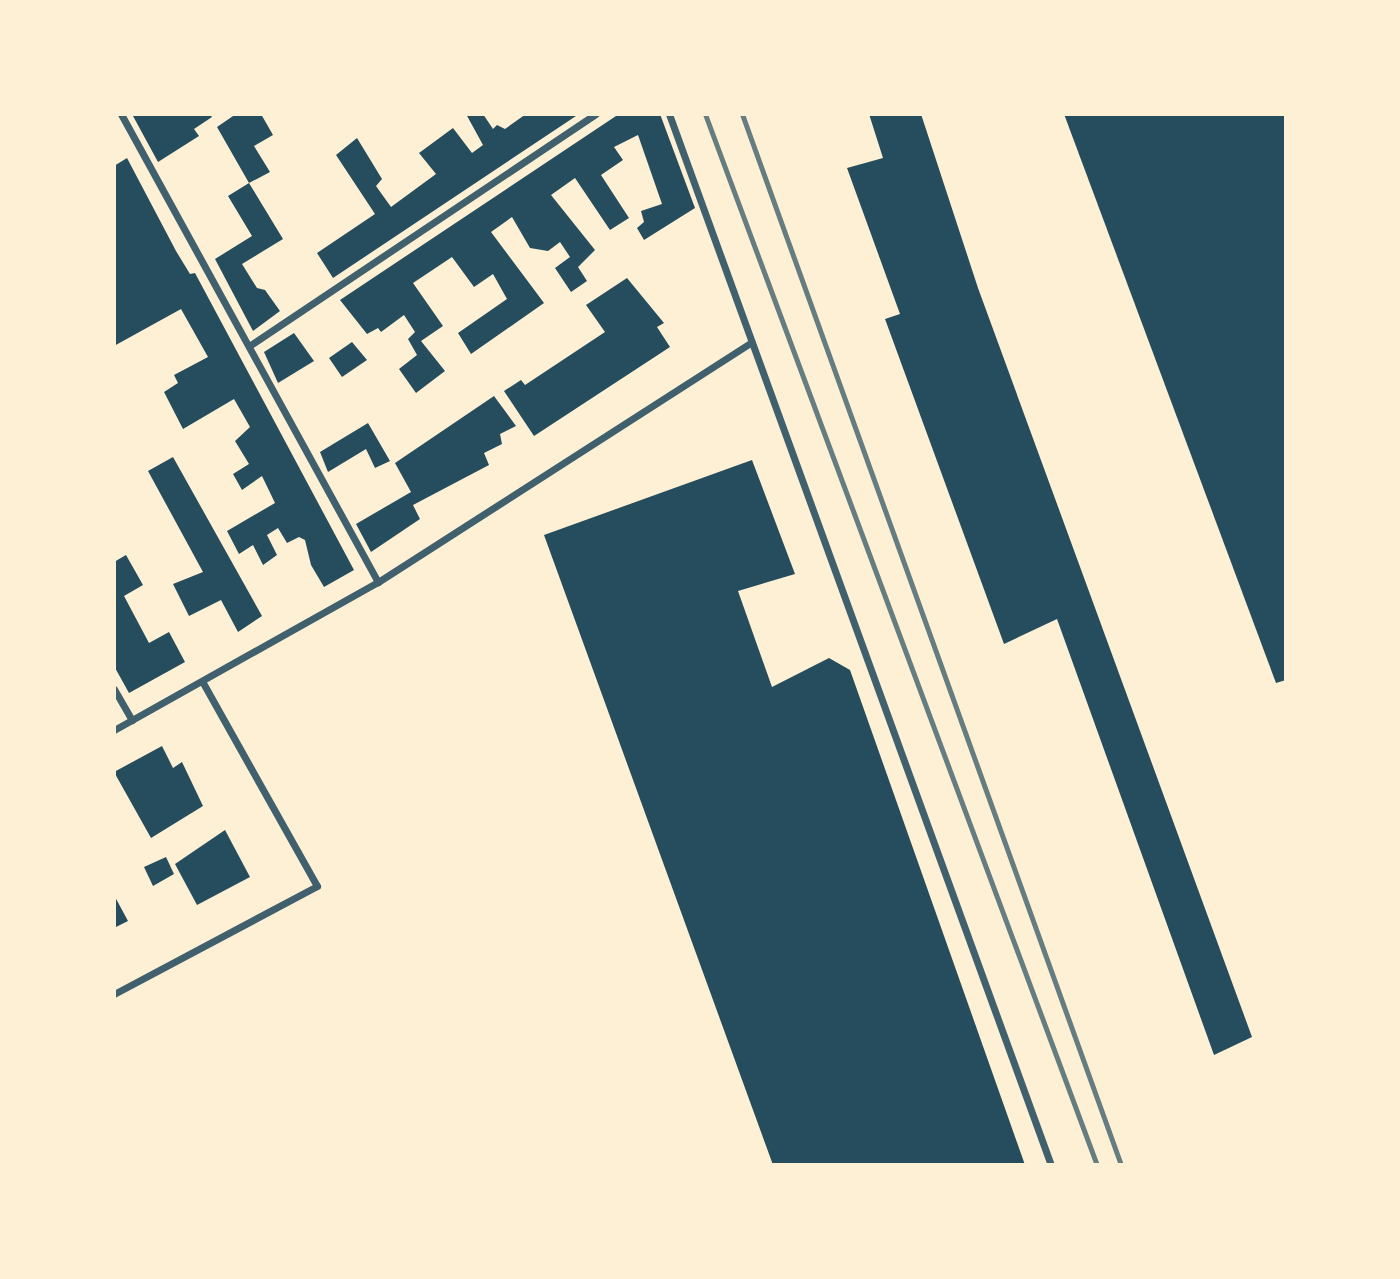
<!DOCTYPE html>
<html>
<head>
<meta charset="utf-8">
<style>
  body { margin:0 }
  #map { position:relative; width:1400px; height:1279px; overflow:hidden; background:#fdf0d5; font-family:"Roboto Condensed",sans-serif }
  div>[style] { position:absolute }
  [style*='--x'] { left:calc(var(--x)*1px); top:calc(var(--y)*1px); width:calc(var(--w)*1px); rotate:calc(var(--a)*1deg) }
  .building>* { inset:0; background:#264d5e }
  .minor>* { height:7px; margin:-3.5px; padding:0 3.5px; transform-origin:3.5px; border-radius:3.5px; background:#3f606c }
  .rail>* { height:5px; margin:-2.5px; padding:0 2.5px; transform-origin:2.5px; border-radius:2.5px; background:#657d81 }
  span { translate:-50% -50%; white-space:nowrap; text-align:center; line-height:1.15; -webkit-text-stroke:5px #fdf0d5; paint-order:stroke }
  .frame { position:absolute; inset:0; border:116px solid #fdf0d5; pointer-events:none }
</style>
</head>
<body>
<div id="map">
  <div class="building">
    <i style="clip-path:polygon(137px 114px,210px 114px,212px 117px,194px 129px,199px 136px,158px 162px,133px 116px)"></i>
    <i style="clip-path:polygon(236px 114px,261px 114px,273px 135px,254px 146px,270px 172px,249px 183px,283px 239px,242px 264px,257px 288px,265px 290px,280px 311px,253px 331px,215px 259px,252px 236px,228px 196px,249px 183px,217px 127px)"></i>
    <i style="clip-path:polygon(466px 114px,483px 114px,493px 129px,497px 125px,505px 129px,526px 114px,579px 114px,333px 278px,317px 253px,375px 214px,336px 155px,357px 138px,382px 179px,376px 186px,391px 207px,436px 174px,419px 153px,453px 128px,472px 153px,483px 145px)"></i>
    <i style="clip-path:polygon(619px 114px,660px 114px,695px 208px,644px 240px,637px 228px,644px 222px,641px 211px,662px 204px,638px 135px,614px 147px,623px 160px,601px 175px,629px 218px,610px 230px,575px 178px,551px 195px,595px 250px,578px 267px,587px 281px,571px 292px,555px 268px,570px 257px,560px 242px,548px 251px,530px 248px,512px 217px,491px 232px,544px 303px,471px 354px,458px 333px,507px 299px,493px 274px,474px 287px,452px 257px,413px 283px,443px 326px,421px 341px,445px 371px,416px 393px,399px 369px,417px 355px,408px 339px,415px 332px,404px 315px,381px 332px,378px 328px,367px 334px,340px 300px)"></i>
    <i style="clip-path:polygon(869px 114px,921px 114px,978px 288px,1252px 1037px,1214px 1055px,1057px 619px,1004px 644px,885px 319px,900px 314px,847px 168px,883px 158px)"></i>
    <i style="clip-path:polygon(1064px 114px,1286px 114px,1286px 680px,1276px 683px)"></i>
    <i style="clip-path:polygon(127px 158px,176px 251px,190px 274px,195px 273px,354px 570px,324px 587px,311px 565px,305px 540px,299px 537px,287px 543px,278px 528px,267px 535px,277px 555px,263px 565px,253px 545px,239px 554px,227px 531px,275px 503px,262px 476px,242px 490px,233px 474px,249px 464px,235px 441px,250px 427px,234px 399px,183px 429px,164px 392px,178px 383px,174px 375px,208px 357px,181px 309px,114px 346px,114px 166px)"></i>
    <i style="clip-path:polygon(627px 278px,664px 323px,657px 327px,670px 347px,534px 436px,504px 391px,521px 380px,525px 385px,605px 332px,586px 305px)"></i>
    <i style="clip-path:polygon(294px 333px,314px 361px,278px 383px,264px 352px)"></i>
    <i style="clip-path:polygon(352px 342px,367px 360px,342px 377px,329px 358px)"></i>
    <i style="clip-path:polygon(494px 396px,516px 426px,500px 434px,502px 444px,484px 453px,489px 465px,413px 505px,420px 519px,371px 552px,356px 524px,411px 492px,395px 463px)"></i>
    <i style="clip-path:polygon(368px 423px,390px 461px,375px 468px,366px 449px,328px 472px,320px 452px)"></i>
    <i style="clip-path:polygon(173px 457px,262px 616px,238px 632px,221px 600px,189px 616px,173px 584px,203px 572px,148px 471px)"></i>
    <i style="clip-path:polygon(752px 460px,795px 574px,738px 591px,772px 687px,829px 658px,850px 670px,1025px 1165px,773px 1165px,544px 535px)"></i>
    <i style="clip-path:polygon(126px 555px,143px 585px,124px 596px,149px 643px,169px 632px,185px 662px,129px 693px,114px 666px,114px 562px)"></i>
    <i style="clip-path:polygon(162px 746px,173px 768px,182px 762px,203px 806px,151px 838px,114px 772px)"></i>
    <i style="clip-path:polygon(225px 830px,250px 877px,197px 905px,175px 864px)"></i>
    <i style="clip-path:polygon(166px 857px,174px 874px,153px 886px,144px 867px)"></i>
    <i style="clip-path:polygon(114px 895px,128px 921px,114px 928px)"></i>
  </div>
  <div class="minor">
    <i style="--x:121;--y:114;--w:534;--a:61.23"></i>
    <i style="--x:669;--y:114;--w:1118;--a:70.03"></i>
    <i style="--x:249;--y:346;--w:417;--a:-33.8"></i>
    <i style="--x:114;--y:689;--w:36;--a:60"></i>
    <i style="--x:114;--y:730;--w:303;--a:-29.3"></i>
    <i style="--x:378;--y:582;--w:444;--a:-32.7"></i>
    <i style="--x:114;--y:994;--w:230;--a:-28"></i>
    <i style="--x:317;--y:886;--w:233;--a:-119.3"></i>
  </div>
  <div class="rail">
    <i style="--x:705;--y:114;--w:1122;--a:69.55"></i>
    <i style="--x:742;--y:114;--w:1117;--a:70.17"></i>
  </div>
  <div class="frame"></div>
</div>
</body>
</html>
